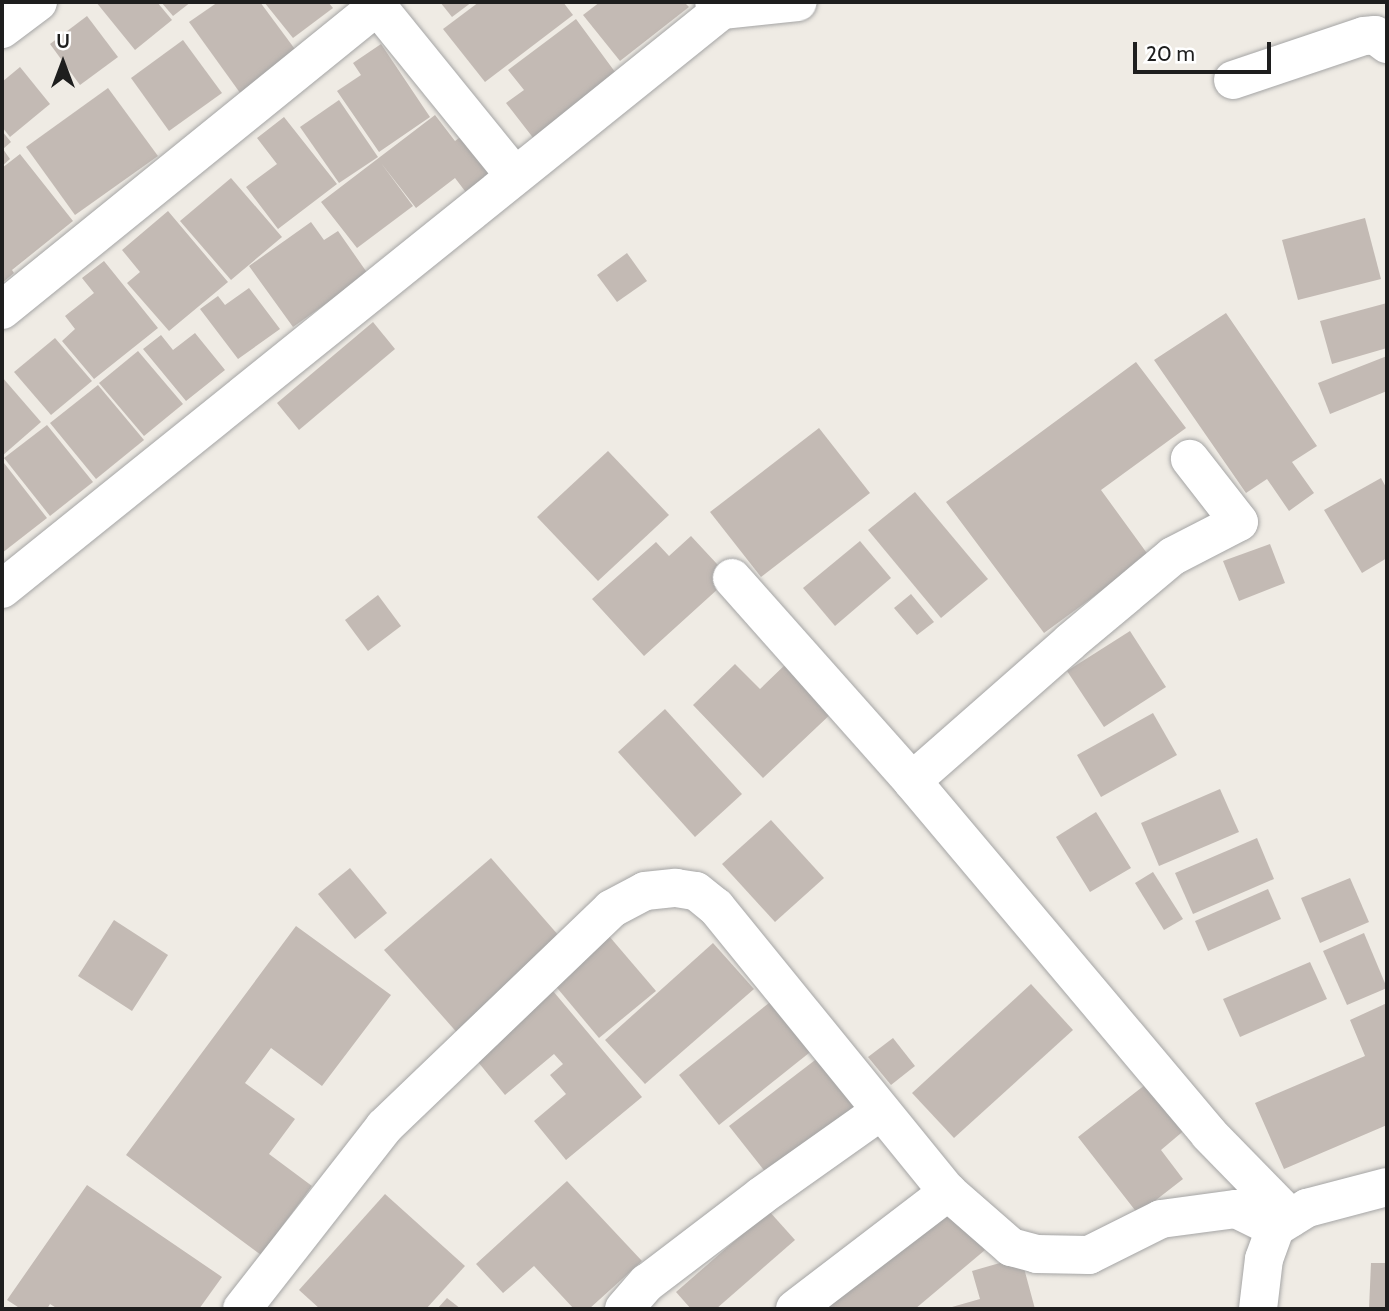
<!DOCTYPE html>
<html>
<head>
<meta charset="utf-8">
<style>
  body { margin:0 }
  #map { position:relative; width:1389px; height:1311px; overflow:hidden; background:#efebe4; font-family:Cabin,sans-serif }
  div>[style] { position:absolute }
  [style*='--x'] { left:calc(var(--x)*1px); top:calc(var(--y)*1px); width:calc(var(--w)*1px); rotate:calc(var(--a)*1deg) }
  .building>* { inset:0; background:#c3bab4 }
  .roads { filter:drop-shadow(0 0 2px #a5a5a5) drop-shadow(0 0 2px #a5a5a5) }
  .minor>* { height:38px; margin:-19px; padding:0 19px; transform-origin:19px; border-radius:19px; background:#fff }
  span { translate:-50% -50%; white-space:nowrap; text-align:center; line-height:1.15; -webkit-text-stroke:7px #fff; paint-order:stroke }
  .frame { position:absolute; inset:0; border:4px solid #1e1e1e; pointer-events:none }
  .north { position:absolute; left:28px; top:28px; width:70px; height:70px; -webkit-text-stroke:5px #fff; paint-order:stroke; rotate:0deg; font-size:19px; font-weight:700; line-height:28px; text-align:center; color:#1e1e1e }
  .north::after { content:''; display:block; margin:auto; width:24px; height:32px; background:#1e1e1e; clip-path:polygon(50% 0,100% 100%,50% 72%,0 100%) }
  .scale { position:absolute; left:1133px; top:42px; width:138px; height:32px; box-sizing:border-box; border:4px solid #1e1e1e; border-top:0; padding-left:9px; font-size:21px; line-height:24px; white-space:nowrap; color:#1e1e1e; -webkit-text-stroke:5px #fff; paint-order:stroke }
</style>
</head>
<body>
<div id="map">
  <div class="building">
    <i style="clip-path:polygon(96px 2px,157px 2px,172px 20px,135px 50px)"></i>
    <i style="clip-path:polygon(161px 2px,191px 2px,173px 16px)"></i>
    <i style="clip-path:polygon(218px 2px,260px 2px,300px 56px,243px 97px,189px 22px)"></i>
    <i style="clip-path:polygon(264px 2px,328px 2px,333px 8px,293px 38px)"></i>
    <i style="clip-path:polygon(440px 2px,472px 2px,452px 17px)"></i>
    <i style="clip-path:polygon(479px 2px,563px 2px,573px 15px,485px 82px,443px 29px)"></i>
    <i style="clip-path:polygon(600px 2px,684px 2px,689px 7px,620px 61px,583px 15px)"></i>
    <i style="clip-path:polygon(87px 16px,118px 57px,80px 85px,50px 44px)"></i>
    <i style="clip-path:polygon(576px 19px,618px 76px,534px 139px,506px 103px,524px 90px,508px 70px)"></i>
    <i style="clip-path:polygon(183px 40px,222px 93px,169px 131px,131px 78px)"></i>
    <i style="clip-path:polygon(381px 44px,430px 117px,379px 152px,337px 91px,361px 75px,353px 63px)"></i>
    <i style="clip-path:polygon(20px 67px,50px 104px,10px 137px,2px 127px,2px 82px)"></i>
    <i style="clip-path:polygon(108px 88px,158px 156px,75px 215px,26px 147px)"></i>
    <i style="clip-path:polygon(339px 100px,378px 157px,339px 183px,300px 127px)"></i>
    <i style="clip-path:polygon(435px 115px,455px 141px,471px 129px,501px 169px,468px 195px,455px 178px,416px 208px,381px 163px,413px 206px,357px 248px,321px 202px)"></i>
    <i style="clip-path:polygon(284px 117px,337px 184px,278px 229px,246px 187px,277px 164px,257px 138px)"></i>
    <i style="clip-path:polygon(2px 131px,11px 142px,3px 149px,10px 159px,2px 166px)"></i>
    <i style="clip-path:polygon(20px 154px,73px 221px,12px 270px,14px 273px,2px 283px,2px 168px)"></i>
    <i style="clip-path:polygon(231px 178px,282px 237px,231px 280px,180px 221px)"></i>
    <i style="clip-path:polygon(168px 211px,228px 282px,169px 331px,127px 283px,140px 272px,122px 250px)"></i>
    <i style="clip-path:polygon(1365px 218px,1381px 279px,1298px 300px,1282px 240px)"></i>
    <i style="clip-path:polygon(311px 222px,324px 240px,338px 231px,368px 274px,293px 327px,249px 266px)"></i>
    <i style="clip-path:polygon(627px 253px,647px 281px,617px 302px,597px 275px)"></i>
    <i style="clip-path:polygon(104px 261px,158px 328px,94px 379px,62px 341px,75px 329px,65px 316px,94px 293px,82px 278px)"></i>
    <i style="clip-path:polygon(249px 288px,280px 329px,238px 359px,200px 309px,218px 296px,225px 305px)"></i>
    <i style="clip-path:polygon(1387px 303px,1387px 348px,1332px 364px,1320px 321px)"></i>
    <i style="clip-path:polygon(1226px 313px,1317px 446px,1292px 462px,1314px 493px,1289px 511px,1267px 479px,1246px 493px,1154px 360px)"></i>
    <i style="clip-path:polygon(373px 322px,395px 349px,299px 430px,277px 403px)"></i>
    <i style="clip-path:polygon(195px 333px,225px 370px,186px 401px,143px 349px,161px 335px,173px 350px)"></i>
    <i style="clip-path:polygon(55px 338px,92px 381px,51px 415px,14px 372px)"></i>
    <i style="clip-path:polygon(138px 351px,183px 404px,144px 436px,99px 383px)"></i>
    <i style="clip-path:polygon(1387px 356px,1387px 391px,1330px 414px,1318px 383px)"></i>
    <i style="clip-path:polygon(1136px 362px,1186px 428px,1101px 490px,1149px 556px,1044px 633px,946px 502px)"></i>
    <i style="clip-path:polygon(2px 377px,41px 422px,2px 456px)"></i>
    <i style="clip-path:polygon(98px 385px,144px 440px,96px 479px,50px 423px)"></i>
    <i style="clip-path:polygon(47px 425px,93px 482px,50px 516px,4px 458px)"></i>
    <i style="clip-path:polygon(819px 428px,870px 493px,761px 577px,710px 512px)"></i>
    <i style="clip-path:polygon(608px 451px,669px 515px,598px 581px,537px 517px)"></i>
    <i style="clip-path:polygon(4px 463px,47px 518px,2px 553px,2px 465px)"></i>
    <i style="clip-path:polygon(1381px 478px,1387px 489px,1387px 558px,1362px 573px,1324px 510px)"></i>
    <i style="clip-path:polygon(915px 492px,988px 579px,941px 618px,868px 530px)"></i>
    <i style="clip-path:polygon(691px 536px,730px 578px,644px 656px,592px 599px,656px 542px,669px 556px)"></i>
    <i style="clip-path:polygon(860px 541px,891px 578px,835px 626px,803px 588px)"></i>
    <i style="clip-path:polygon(1270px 544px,1285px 583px,1239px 601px,1223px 561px)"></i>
    <i style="clip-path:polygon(911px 594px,934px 622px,917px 635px,894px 608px)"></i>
    <i style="clip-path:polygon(378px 595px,401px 626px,368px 651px,345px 620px)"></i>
    <i style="clip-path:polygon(1130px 631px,1166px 687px,1104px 727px,1067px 671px)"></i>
    <i style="clip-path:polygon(789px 661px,835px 710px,763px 778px,693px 705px,735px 664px,760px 689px)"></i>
    <i style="clip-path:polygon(665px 709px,742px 794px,695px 837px,618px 752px)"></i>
    <i style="clip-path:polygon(1153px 713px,1177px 755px,1101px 797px,1077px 755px)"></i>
    <i style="clip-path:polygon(1220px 789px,1239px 832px,1159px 866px,1141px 823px)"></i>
    <i style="clip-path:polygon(1096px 812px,1131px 868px,1090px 892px,1056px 837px)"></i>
    <i style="clip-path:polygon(771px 820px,824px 878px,775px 922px,722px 864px)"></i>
    <i style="clip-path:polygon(1257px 838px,1274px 879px,1193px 914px,1175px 873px)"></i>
    <i style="clip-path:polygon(491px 858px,566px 944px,460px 1036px,384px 950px)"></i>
    <i style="clip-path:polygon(350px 868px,387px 913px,355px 939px,318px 894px)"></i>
    <i style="clip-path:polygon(1153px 872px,1183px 919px,1164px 930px,1135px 883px)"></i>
    <i style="clip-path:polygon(1350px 878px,1369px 922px,1320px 943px,1301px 898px)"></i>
    <i style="clip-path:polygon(1268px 889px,1281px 919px,1208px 951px,1195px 921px)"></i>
    <i style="clip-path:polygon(114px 920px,168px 955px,132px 1011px,78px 976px)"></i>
    <i style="clip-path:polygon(296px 926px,391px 995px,322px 1086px,271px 1048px,245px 1083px,295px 1119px,269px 1154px,312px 1186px,261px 1255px,126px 1155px)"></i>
    <i style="clip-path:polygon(1364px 933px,1387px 988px,1347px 1005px,1323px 951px)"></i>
    <i style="clip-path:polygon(609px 936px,656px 991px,599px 1038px,553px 983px)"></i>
    <i style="clip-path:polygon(713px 943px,754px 989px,645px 1084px,605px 1040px)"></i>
    <i style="clip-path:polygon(1310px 962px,1327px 999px,1240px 1037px,1223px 999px)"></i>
    <i style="clip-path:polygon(1031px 984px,1073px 1030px,954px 1138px,912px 1093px)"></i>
    <i style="clip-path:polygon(553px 991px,642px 1097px,566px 1160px,534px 1121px,566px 1094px,550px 1075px,563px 1064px,554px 1054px,505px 1095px,474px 1057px)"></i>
    <i style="clip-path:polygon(774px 999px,814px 1049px,719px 1125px,679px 1075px)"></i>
    <i style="clip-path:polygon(1387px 1003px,1387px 1125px,1284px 1169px,1255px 1103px,1365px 1056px,1350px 1020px)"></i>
    <i style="clip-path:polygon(893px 1038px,915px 1066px,891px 1085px,868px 1057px)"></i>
    <i style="clip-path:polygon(823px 1054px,864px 1106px,771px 1179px,729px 1126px)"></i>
    <i style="clip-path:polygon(1150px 1081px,1187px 1128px,1161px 1150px,1183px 1179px,1138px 1214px,1078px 1137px)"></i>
    <i style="clip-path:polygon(567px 1181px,642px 1261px,589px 1309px,574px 1309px,534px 1266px,503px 1293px,476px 1264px)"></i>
    <i style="clip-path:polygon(87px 1185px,222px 1277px,199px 1309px,58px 1309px,50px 1304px,47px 1309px,21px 1309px,7px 1300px)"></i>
    <i style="clip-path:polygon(385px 1194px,465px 1266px,426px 1309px,320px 1309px,299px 1290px)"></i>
    <i style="clip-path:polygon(945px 1204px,985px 1250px,915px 1309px,820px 1309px)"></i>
    <i style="clip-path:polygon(769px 1211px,795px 1240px,716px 1309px,691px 1309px,676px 1292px)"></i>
    <i style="clip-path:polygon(1021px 1257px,1035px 1309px,945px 1309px,980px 1299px,972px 1271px)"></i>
    <i style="clip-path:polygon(1371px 1263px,1387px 1263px,1387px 1309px,1369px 1309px)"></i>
    <i style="clip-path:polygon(447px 1298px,461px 1309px,437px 1309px)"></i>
  </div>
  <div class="roads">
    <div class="minor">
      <i style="--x:374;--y:2;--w:223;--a:51"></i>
      <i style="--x:722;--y:10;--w:76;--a:-6"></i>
      <i style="--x:2;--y:29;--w:45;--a:-36.9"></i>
      <i style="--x:1233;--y:80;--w:138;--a:-18.6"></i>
      <i style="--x:1364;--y:36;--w:11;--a:-5"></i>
      <i style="--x:1375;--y:35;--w:15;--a:37"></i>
      <i style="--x:2;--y:310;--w:483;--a:-39"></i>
      <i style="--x:732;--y:578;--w:271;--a:48.4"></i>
      <i style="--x:912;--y:781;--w:461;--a:49.9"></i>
      <i style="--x:1209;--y:1134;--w:117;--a:45.7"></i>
      <i style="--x:2;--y:589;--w:924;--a:-38.81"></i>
      <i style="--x:722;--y:10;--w:11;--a:-135"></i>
      <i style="--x:912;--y:781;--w:210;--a:-41.3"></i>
      <i style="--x:1070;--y:642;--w:134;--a:-39.9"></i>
      <i style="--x:1173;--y:556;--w:74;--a:-27.3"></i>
      <i style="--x:1239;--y:522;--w:80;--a:-127.9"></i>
      <i style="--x:242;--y:1309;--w:231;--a:-52"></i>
      <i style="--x:384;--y:1127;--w:315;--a:-43.8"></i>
      <i style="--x:611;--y:909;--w:38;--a:-28"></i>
      <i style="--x:645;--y:891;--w:31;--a:-6"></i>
      <i style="--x:676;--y:888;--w:20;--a:9"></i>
      <i style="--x:696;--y:891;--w:26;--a:39"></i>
      <i style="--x:716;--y:907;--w:367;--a:50.9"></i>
      <i style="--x:948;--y:1192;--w:84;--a:41.1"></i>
      <i style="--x:1011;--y:1247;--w:27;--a:15"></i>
      <i style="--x:1037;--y:1254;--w:52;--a:1.1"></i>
      <i style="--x:1089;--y:1255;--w:80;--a:-26.6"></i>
      <i style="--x:1161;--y:1219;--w:76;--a:-7.6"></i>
      <i style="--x:1236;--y:1209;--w:43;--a:26"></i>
      <i style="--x:624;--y:1309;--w:35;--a:-49"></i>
      <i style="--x:647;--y:1283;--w:143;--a:-37.3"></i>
      <i style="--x:761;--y:1196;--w:147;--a:-35.3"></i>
      <i style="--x:795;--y:1309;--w:193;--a:-37.4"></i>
      <i style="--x:1258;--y:1309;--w:50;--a:-83.2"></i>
      <i style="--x:1264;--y:1259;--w:33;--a:-70"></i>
      <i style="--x:1275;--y:1228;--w:38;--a:-32"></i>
      <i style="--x:1307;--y:1208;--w:83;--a:-14.7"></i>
    </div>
  </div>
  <div class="frame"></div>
  <div class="north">U</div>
  <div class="scale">20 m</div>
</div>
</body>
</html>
